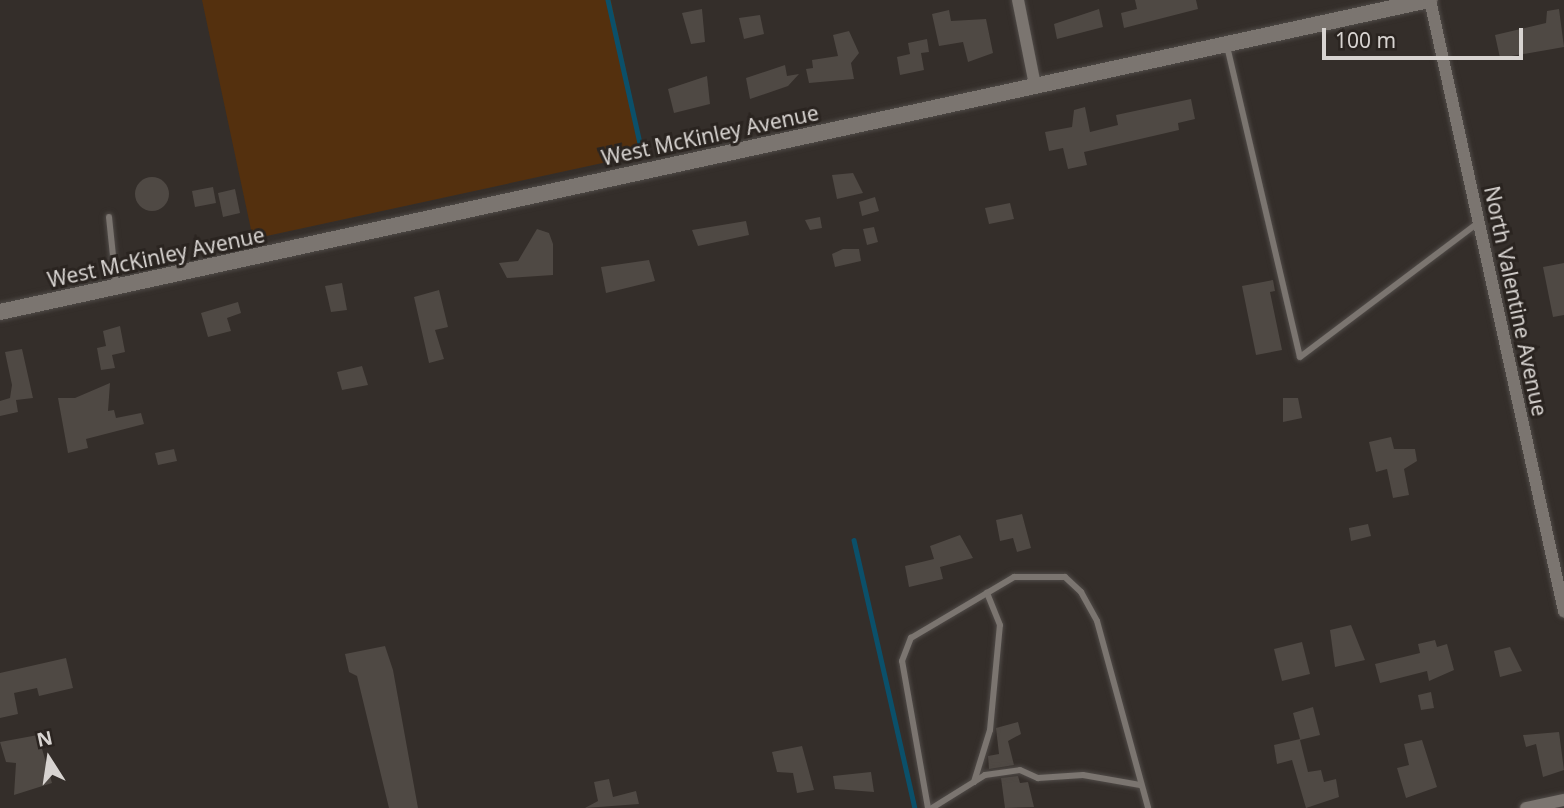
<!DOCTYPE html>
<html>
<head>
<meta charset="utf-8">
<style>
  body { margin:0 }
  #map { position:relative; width:1564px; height:808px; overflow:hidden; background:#342e2a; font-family:"Noto Sans",sans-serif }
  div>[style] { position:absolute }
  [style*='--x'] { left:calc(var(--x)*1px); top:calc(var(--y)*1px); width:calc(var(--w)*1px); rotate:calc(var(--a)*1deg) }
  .green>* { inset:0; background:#54300e }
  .stream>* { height:4.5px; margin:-2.25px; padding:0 2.25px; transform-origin:2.25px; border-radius:2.25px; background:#0b506a }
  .building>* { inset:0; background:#4f4944 }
  .round { border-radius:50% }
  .roads { filter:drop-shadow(0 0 2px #504b48) drop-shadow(0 0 2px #504b48) }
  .lane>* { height:6px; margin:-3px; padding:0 3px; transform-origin:3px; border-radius:3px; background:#7b7570 }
  .street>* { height:12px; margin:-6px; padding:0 6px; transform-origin:6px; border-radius:6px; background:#7b7570 }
  .secondary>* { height:16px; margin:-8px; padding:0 8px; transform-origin:8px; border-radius:8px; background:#7b7570 }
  span { translate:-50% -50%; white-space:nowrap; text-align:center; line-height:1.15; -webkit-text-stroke:6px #2a2420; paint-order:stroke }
  .street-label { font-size:21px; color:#d8d4d1 }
  .north { position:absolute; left:14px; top:724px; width:70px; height:70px; -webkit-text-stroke:5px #2a2420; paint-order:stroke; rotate:348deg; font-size:19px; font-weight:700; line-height:28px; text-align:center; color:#d8d4d1 }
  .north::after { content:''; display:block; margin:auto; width:24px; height:32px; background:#d8d4d1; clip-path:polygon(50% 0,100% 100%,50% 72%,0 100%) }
  .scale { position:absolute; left:1322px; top:28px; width:201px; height:32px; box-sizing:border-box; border:4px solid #d8d4d1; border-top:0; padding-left:9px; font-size:21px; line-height:24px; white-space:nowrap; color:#d8d4d1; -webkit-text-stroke:5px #2a2420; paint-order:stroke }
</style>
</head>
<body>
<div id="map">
  <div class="green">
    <i style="clip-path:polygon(202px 0,611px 0,644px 154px,253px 239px)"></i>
  </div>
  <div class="stream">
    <i style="--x:608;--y:0;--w:152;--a:77.4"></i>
    <i style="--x:854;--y:540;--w:275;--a:77.2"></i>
  </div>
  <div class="building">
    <i style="clip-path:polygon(1135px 0,1196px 0,1198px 9px,1124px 28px,1121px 13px,1137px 9px)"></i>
    <i style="clip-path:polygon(702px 9px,705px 42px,691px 44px,682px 13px)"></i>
    <i style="clip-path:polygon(1099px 9px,1103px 27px,1057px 39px,1054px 24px)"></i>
    <i style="clip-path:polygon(1559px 9px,1564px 47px,1500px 58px,1495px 35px,1546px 23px,1547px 11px)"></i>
    <i style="clip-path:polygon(949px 10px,951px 21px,986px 19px,993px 53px,968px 62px,963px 42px,939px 46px,932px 14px)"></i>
    <i style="clip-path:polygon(760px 15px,764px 34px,744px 39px,739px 18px)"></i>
    <i style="clip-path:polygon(849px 31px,859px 53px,851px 63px,854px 79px,809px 83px,806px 69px,813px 68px,812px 60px,838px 56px,833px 35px)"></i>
    <i style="clip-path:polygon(927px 39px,929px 52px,921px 53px,924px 70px,900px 75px,897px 57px,910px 54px,908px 43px)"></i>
    <i style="clip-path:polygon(785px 65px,787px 76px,799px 74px,788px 86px,750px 99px,746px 78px)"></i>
    <i style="clip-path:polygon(707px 76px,710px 104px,674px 113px,668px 89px)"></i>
    <i style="clip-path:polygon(1191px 99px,1195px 119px,1178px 123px,1179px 130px,1084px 152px,1087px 165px,1068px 169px,1063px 148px,1049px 151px,1045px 132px,1072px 127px,1074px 110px,1085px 107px,1090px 132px,1118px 125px,1116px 115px)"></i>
    <i style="clip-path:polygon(853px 173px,863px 193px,837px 199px,832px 175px)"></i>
    <i class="round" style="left:135px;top:177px;width:34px;height:34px"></i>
    <i style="clip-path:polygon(213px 187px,216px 203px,195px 207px,192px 191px)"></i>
    <i style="clip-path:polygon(235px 189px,240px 213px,223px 217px,218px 193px)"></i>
    <i style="clip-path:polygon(875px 197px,879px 211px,862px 216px,859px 202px)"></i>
    <i style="clip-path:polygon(1010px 203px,1014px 219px,989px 224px,985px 208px)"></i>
    <i style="clip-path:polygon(820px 217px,822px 228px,810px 230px,805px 220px)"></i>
    <i style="clip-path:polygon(746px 221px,749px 235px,698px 246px,692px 230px)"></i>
    <i style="clip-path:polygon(874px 227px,878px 242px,867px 245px,863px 229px)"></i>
    <i style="clip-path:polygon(537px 229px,549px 233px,553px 244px,553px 275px,507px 278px,499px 263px,518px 261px)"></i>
    <i style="clip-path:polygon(843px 249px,859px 249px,861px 261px,835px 267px,832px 254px)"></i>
    <i style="clip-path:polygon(649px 260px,655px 281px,606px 293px,601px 267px)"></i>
    <i style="clip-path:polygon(1564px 263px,1564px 315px,1553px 317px,1543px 267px)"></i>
    <i style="clip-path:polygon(1273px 280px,1275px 291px,1270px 292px,1282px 350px,1256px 355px,1242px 286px)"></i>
    <i style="clip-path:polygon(342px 283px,347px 310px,331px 312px,325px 286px)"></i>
    <i style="clip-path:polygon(439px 290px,448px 327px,435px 330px,444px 359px,429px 363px,414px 297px)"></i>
    <i style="clip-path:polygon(238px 302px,241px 313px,227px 318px,231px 331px,208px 337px,201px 313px)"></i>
    <i style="clip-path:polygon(120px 326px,125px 352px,112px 355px,115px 368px,101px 370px,97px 348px,106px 346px,103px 331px)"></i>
    <i style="clip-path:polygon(22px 349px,33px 398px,16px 400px,18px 412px,0 416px,0 401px,10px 398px,12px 385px,5px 352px)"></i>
    <i style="clip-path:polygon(362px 366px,368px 385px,342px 390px,337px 372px)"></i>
    <i style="clip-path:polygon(110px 383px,108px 411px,114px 410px,116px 418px,141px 413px,144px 424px,86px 439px,88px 448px,68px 453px,58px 398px,75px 398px)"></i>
    <i style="clip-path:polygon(1283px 398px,1298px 398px,1302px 418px,1283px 422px)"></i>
    <i style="clip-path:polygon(1391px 437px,1394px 449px,1415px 449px,1417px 461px,1404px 469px,1409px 495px,1393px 498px,1387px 469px,1376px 472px,1369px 442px)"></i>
    <i style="clip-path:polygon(174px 449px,177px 461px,158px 465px,155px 453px)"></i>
    <i style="clip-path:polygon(1022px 514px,1031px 548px,1017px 552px,1013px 538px,1000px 541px,996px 520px)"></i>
    <i style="clip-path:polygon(1368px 524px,1371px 536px,1351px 541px,1349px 528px)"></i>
    <i style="clip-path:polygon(960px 535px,973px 558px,940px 567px,943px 579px,909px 587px,905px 566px,934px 559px,930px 546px)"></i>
    <i style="clip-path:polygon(1351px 625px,1365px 660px,1335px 667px,1330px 630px)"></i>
    <i style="clip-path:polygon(1435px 640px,1437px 647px,1447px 644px,1454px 670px,1429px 681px,1427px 671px,1380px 683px,1375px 664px,1420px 653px,1418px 644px)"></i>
    <i style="clip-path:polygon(1302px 642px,1310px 674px,1282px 681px,1274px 649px)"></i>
    <i style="clip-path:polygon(385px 646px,393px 670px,418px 808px,389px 808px,357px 676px,349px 672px,345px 654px)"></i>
    <i style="clip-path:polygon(1510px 647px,1522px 671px,1500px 677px,1494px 651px)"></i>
    <i style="clip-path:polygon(66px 658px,73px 688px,39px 696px,37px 688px,14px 693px,18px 714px,0 718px,0 673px)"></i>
    <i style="clip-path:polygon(1431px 692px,1434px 708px,1421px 710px,1418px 695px)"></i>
    <i style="clip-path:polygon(1313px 707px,1320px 735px,1300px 740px,1308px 772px,1321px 770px,1324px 782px,1336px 779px,1339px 797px,1306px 808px,1292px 760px,1277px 764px,1274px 745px,1300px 739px,1293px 713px)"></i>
    <i style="clip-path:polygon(1018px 722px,1021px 734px,1008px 741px,1014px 765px,989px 769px,988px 756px,999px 754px,996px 728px)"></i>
    <i style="clip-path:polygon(1559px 732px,1564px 770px,1543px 777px,1536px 744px,1526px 747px,1523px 735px)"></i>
    <i style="clip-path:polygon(38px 735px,52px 783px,14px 795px,16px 763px,6px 762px,0 742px)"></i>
    <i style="clip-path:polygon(1422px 740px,1437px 787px,1406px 798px,1397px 768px,1409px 765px,1404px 744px)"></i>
    <i style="clip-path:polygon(802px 746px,814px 790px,797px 793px,793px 773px,777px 772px,772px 752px)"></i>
    <i style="clip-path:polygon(871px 772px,874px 792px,835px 789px,833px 776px)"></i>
    <i style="clip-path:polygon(1018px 776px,1020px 783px,1028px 782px,1034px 807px,1005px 808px,1001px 778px)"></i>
    <i style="clip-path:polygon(609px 779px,613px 797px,636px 791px,639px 804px,585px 808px,598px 801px,594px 782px)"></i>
  </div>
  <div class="roads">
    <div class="lane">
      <i style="--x:1227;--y:46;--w:319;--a:76.8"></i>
      <i style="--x:1300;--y:357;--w:224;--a:-37"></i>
      <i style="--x:109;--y:217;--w:68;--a:84.1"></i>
      <i style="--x:974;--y:782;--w:54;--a:-72.9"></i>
      <i style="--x:990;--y:730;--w:105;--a:-84.6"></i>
      <i style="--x:1000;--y:625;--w:35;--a:-112"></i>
      <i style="--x:928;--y:808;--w:149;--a:-100"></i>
      <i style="--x:902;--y:661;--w:25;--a:-69"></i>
      <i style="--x:911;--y:638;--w:120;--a:-30.6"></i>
      <i style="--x:1014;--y:577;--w:51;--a:0"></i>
      <i style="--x:1065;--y:577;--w:22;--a:43"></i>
      <i style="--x:1081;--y:592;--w:33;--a:61"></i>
      <i style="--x:1097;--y:621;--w:194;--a:74.7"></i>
      <i style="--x:932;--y:808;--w:62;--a:-31.9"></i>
      <i style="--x:985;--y:775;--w:35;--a:-8"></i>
      <i style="--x:1020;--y:770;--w:20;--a:24"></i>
      <i style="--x:1038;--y:778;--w:45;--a:-3.8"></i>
      <i style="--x:1083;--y:775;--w:58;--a:10"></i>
    </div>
    <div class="street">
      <i style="--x:1018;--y:0;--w:87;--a:78.7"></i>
      <i style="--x:1430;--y:0;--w:626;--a:77.63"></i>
      <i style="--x:1526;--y:808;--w:39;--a:-12"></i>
    </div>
    <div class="secondary">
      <i style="--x:0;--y:312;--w:1463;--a:-12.32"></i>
    </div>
  </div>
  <div class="street-label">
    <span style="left:710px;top:135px;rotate:-12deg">West McKinley Avenue</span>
    <span style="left:156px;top:257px;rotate:-12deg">West McKinley Avenue</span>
    <span style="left:1516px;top:301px;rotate:78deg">North Valentine Avenue</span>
  </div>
  <div class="north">N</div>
  <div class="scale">100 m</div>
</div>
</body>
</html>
